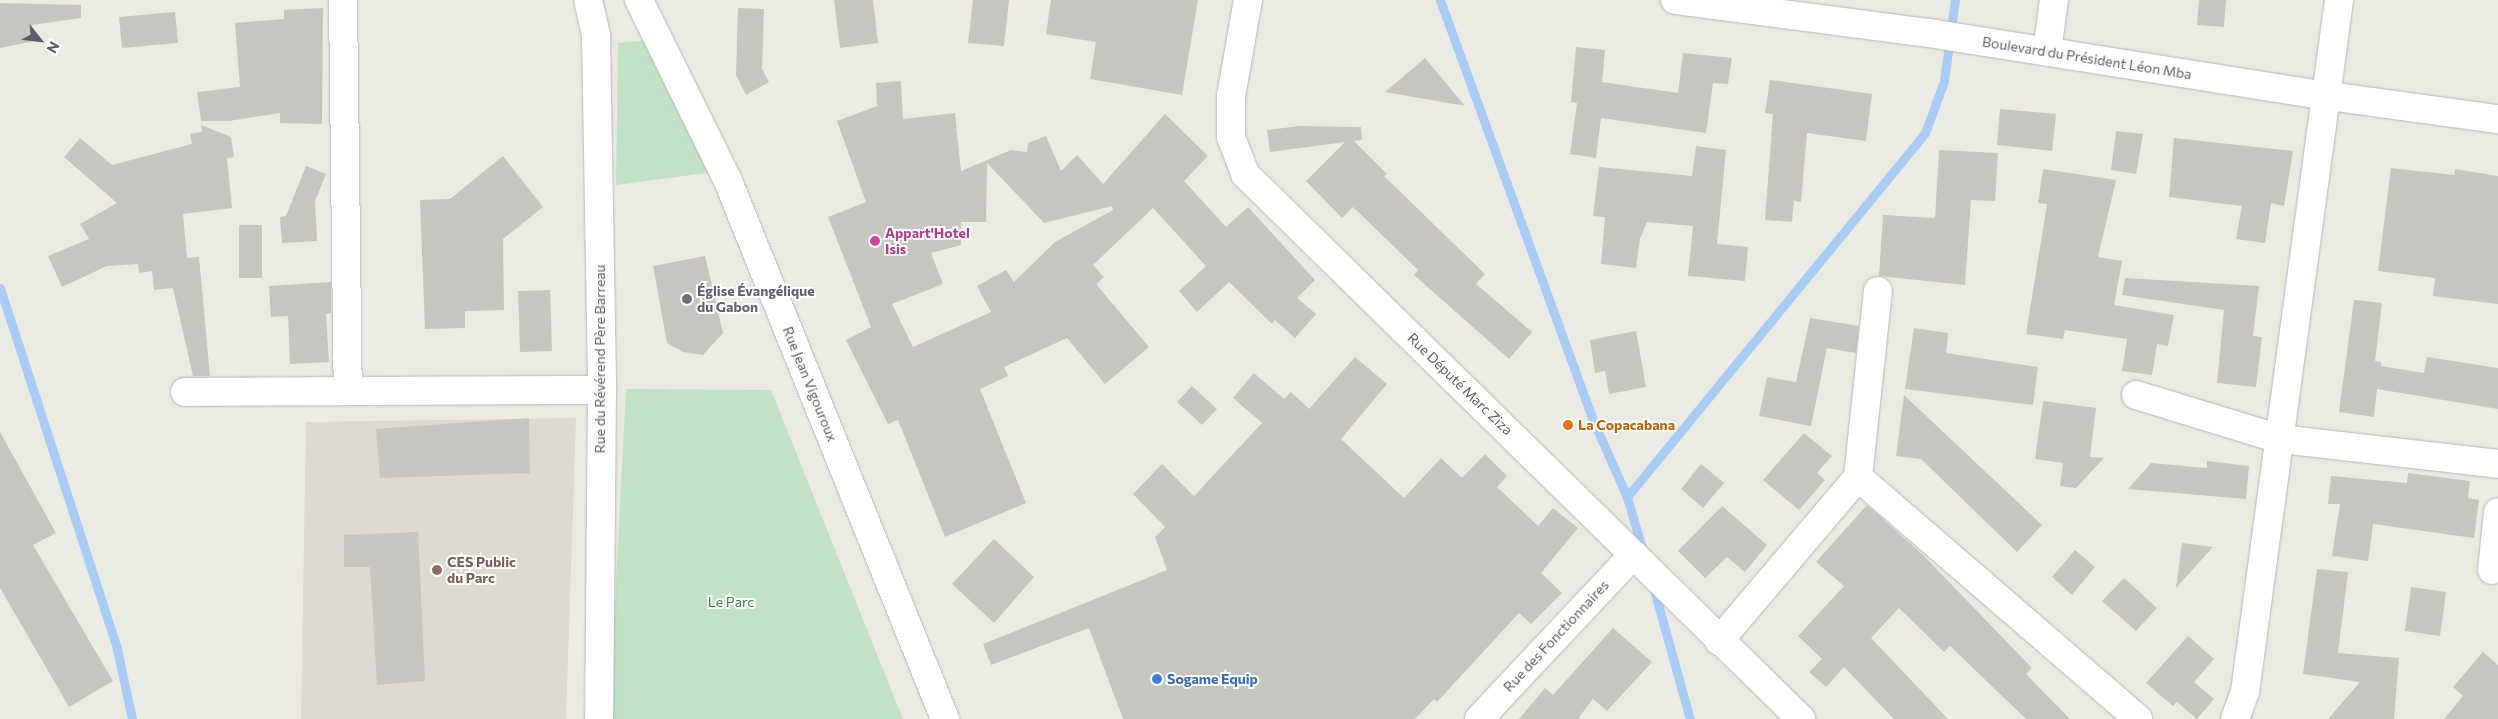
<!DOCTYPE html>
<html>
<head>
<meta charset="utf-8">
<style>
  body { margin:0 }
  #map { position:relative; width:2498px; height:719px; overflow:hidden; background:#ecebe3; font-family:Commissioner,sans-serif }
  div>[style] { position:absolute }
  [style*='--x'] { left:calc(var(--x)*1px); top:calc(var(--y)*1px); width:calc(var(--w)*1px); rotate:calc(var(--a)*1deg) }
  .education>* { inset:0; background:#dcdad1 }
  .green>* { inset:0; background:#c2e1c5 }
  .stream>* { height:9px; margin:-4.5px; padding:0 4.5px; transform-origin:4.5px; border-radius:4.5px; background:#a9ccf5 }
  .building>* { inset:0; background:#c7c5c0 }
  .roads { filter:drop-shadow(0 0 1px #b5b7bc) drop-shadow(0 0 1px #b5b7bc) }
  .minor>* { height:28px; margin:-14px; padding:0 14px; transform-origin:14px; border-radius:14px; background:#fff }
  .dots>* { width:14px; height:14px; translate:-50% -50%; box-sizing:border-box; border:2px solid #fff; border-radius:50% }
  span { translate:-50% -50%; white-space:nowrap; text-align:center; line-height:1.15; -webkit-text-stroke:4px #fff; paint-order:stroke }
  .street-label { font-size:14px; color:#5b5d62 }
  .hotel-label { font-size:14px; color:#b23c85; font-weight:700 }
  .left { translate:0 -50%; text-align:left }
  .worship-label { font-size:14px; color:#5b616d; font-weight:700 }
  .food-label { font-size:14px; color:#c56008; font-weight:700 }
  .education-label { font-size:14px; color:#785e54; font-weight:700 }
  .park-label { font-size:14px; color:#3d7e47 }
  .shop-label { font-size:14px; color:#366cbe; font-weight:700 }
  .north { position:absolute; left:15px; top:15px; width:50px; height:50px; -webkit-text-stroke:4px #fff; paint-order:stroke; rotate:119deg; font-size:14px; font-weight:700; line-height:20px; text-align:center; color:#5b5d62 }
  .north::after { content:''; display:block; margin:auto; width:18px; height:22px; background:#5b5d62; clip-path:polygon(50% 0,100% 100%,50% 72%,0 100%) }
</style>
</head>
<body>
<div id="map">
  <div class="education">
    <i style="clip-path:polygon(576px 418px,566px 719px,301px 719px,306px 422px)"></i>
  </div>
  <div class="green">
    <i style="clip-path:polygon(658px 39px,714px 172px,616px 185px,618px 43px)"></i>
    <i style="clip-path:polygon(626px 389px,771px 390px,903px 719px,609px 719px)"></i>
  </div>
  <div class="stream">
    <i style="--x:1440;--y:0;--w:445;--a:70"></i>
    <i style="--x:1592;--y:418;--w:86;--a:66.1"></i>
    <i style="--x:0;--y:288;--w:379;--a:72"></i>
    <i style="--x:117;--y:649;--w:72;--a:77.9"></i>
    <i style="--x:1643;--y:552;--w:57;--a:-106.2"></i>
    <i style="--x:1627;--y:497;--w:470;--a:-50.7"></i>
    <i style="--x:1925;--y:133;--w:55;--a:-69.9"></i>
    <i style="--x:1944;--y:81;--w:82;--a:-82.3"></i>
    <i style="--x:1653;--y:586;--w:138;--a:74.5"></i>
  </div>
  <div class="building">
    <i style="clip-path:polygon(834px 0,873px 0,878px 43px,840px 48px)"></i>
    <i style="clip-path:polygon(973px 0,1009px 0,1004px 46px,968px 43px)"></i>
    <i style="clip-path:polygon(1051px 0,1198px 0,1182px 95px,1090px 79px,1096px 42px,1046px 34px)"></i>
    <i style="clip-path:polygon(2199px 0,2226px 0,2224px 27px,2197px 25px)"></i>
    <i style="clip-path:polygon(0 3px,81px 5px,81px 18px,32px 25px,35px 41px,0 48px)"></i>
    <i style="clip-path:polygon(323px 8px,322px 124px,280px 123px,280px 113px,229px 121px,201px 121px,197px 92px,240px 87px,235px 23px,284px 19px,284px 10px)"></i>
    <i style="clip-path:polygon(738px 8px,764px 9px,762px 69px,769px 82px,746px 95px,736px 75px)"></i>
    <i style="clip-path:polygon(175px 12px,178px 43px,122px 48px,119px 17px)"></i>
    <i style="clip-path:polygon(1576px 47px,1605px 50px,1602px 82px,1678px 93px,1683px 53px,1732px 58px,1728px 84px,1713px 83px,1706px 133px,1601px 118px,1596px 158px,1570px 154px,1577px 103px,1571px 102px)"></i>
    <i style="clip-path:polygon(1425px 58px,1465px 106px,1385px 92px)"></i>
    <i style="clip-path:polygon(1770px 80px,1872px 94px,1866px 141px,1807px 133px,1801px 202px,1794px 201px,1792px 222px,1765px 220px,1773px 114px,1765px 113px)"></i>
    <i style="clip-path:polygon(evenodd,901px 81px,903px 119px,955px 113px,961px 171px,1011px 150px,1027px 152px,1028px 143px,1046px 136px,1061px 171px,1077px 155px,1103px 184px,1165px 114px,1208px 156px,1184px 181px,1226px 227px,1248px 207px,1315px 280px,1297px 298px,1316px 314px,1295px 338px,1275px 320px,1272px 324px,1229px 282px,1197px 312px,1179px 291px,1206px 266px,1153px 208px,1093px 265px,1104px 277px,1096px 284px,1149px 347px,1105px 384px,1067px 338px,1004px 367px,1008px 376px,980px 389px,1026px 503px,945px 537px,898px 420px,888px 424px,846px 340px,871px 327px,828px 217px,866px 202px,837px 121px,877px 106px,876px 83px,901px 81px,987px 163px,1044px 223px,1112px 206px,1113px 210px,1055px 242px,1014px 282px,1006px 270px,977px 286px,991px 312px,913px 347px,892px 304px,943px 284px,931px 253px,961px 245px,961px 222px,986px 222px,987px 163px)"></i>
    <i style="clip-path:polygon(2000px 109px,2056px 114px,2052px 151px,1997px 145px)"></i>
    <i style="clip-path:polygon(201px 125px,231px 137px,234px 157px,227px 158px,232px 208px,183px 214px,187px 258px,199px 257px,210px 376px,193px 376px,173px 288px,154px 290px,152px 271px,139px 273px,138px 264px,107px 266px,62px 287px,48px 256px,89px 239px,80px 224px,117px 203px,64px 157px,80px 138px,112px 165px,192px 144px,190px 134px,202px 132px)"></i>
    <i style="clip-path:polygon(1299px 126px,1361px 127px,1362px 140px,1354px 141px,1387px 174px,1384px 176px,1485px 274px,1476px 284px,1532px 332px,1509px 359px,1414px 275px,1418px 270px,1353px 207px,1342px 218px,1306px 181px,1345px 142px,1270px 152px,1267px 130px)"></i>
    <i style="clip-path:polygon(2116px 131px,2143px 134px,2136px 174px,2111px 170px)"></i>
    <i style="clip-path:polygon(2174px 138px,2293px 151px,2284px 206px,2271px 203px,2265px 243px,2236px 239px,2242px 206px,2169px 197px)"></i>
    <i style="clip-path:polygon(1696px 146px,1726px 150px,1717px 244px,1748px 247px,1745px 281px,1688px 276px,1693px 226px,1647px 222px,1640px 239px,1636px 268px,1601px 264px,1605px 217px,1593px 216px,1599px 167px,1692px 176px)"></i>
    <i style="clip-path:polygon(1939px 150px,1998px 153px,1995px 201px,1971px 200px,1965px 285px,1879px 276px,1883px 215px,1935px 218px)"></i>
    <i style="clip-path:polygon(503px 156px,543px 207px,503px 239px,504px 310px,465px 311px,465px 328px,425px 329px,420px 200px,450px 199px)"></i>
    <i style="clip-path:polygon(306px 166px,326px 174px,315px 201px,317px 241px,282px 243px,280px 217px,286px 216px)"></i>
    <i style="clip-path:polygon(2391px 168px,2454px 175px,2455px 169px,2498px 176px,2498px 304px,2433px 296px,2435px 278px,2378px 271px)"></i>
    <i style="clip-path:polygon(2043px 169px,2116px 180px,2098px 257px,2122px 261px,2114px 305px,2174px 315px,2168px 346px,2157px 344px,2152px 375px,2122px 371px,2127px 339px,2065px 330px,2063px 339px,2026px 334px,2047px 204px,2038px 203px)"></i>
    <i style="clip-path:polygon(239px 225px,262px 225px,262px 278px,239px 278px)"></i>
    <i style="clip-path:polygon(705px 256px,723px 333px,703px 355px,683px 352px,667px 343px,653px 266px)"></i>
    <i style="clip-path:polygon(2125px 278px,2259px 286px,2253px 336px,2262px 337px,2256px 387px,2217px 383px,2224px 310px,2122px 295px)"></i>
    <i style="clip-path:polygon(331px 282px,331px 313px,326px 314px,329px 362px,290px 364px,288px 316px,271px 317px,269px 286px)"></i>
    <i style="clip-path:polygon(550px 290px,552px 351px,520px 352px,518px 291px)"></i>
    <i style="clip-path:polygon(2354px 300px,2382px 303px,2375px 361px,2381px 362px,2381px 366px,2424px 373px,2427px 357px,2498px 368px,2498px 409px,2377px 389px,2374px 417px,2339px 412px)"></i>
    <i style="clip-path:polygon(1810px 318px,1859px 326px,1856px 353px,1827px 348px,1811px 426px,1759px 416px,1767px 377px,1796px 382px)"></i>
    <i style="clip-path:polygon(1914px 328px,1948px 333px,1946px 353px,2038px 367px,2033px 405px,1905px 389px)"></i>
    <i style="clip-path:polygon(1636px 331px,1646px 387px,1609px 394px,1605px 371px,1595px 373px,1590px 340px)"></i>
    <i style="clip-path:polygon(1355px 357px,1387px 384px,1341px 439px,1404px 498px,1441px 458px,1462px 478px,1485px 454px,1507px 476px,1497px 487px,1538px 526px,1553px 508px,1578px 528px,1541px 573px,1562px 593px,1531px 624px,1519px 613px,1437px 702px,1434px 699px,1415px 719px,1123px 719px,1089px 628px,991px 665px,983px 644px,1167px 570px,1155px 537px,1165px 527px,1133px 494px,1162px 464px,1194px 496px,1262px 423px,1233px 398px,1254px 373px,1284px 399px,1291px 392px,1309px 409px)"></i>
    <i style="clip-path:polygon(1192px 386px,1217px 409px,1202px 425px,1177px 402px)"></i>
    <i style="clip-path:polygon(1904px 395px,2042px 525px,2017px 552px,1921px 459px,1896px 456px)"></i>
    <i style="clip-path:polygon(2043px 401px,2096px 408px,2090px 457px,2104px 458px,2076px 488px,2060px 486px,2063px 463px,2035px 459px)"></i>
    <i style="clip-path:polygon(529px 418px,530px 473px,380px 478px,376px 429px)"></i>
    <i style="clip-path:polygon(0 432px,56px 533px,33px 545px,113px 681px,69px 707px,0 588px)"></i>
    <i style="clip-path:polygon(1804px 433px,1832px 456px,1817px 473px,1825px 480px,1799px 510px,1763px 480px)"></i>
    <i style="clip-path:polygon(2207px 461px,2249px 466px,2246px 499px,2128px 489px,2151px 463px,2207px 468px)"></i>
    <i style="clip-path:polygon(1701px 464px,1724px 483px,1703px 508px,1681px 489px)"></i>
    <i style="clip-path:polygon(2408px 473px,2470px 481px,2468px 498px,2479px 500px,2474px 538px,2373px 524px,2368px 561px,2332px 556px,2340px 504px,2328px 504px,2331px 476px,2407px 483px)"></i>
    <i style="clip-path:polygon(1867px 505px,1922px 554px,2032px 668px,2026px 674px,2070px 719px,2026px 719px,1950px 646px,1944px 652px,1899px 608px,1871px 638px,1948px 719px,1894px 719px,1844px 667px,1826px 687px,1809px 672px,1822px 659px,1798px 636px,1844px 586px,1816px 562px)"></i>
    <i style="clip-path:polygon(1722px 506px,1767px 545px,1745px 572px,1727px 557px,1705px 578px,1678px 551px)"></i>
    <i style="clip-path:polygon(418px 532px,425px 681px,377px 685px,370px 567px,344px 567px,344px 535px)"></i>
    <i style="clip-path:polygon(994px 539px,1034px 577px,994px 623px,952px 584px)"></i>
    <i style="clip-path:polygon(2182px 543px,2213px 547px,2176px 588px)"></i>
    <i style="clip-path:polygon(2075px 550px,2095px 567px,2072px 595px,2052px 577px)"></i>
    <i style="clip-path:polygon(2317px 569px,2348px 572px,2338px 653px,2399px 658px,2394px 719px,2328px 719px,2360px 682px,2303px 674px)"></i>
    <i style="clip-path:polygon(2124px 578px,2157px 608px,2136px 631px,2102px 601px)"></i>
    <i style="clip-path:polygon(2411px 587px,2446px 592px,2440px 636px,2405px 631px)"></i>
    <i style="clip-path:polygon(1613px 628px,1652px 662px,1607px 711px,1593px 699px,1579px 717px,1581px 719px,1519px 719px,1545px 688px,1553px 695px)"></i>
    <i style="clip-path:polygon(2188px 636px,2214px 659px,2194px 682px,2214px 699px,2197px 719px,2177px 702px,2173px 706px,2146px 683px)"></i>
    <i style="clip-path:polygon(2483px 652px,2498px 665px,2498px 719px,2444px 719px,2463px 696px,2453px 687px)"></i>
  </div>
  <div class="roads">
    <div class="minor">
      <i style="--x:343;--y:0;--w:391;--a:89.3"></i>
      <i style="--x:588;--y:0;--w:37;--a:77"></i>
      <i style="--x:596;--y:36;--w:354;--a:89"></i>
      <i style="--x:602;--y:390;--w:329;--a:90.5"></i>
      <i style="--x:639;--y:0;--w:202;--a:63.8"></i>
      <i style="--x:728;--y:181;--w:580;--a:68.03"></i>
      <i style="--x:1248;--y:0;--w:97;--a:100"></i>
      <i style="--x:1231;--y:96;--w:41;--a:90"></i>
      <i style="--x:1231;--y:137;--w:40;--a:69"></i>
      <i style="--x:1245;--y:174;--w:779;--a:44.43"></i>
      <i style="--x:1675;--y:0;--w:256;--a:7.4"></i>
      <i style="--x:1929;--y:33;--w:405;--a:9"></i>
      <i style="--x:2329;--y:96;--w:171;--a:7.8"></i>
      <i style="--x:2047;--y:51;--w:51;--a:-82.2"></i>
      <i style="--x:185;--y:392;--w:417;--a:-0.3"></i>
      <i style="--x:2136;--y:395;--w:151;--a:17"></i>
      <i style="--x:2280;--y:439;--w:219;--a:6.5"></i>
      <i style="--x:1858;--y:477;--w:187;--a:-83.9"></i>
      <i style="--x:2492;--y:570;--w:58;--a:-84.1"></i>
      <i style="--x:1719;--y:641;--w:215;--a:-49.7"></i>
      <i style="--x:1858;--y:477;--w:370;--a:40.8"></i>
      <i style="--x:1479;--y:719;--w:226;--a:-46.8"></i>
      <i style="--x:2235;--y:719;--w:29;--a:-70"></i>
      <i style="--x:2245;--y:692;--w:698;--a:-82.26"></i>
    </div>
  </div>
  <div class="dots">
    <i style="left:875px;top:241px;background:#d1479c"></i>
    <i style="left:687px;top:299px;background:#6b7280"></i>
    <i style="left:1568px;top:425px;background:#e8710a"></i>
    <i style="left:437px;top:570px;background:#8d6e63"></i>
    <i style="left:1157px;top:679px;background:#3f7fe0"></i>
  </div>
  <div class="street-label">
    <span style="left:2087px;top:58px;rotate:9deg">Boulevard du Président Léon Mba</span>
    <span style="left:600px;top:359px;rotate:-90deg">Rue du Révérend Père Barreau</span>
    <span style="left:810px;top:384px;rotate:68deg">Rue Jean Vigouroux</span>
    <span style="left:1460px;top:384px;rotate:44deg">Rue Député Marc Ziza</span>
    <span style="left:1556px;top:636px;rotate:-47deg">Rue des Fonctionnaires</span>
  </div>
  <div class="hotel-label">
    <span class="left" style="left:885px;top:241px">Appart'Hotel<br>Isis</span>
  </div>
  <div class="worship-label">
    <span class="left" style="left:697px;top:299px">Église Évangélique<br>du Gabon</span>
  </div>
  <div class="food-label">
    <span class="left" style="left:1578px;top:425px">La Copacabana</span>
  </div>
  <div class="education-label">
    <span class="left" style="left:447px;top:570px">CES Public<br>du Parc</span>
  </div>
  <div class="park-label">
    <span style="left:731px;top:602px">Le Parc</span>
  </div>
  <div class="shop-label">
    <span class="left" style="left:1167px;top:679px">Sogame Equip</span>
  </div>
  <div class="north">N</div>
</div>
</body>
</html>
